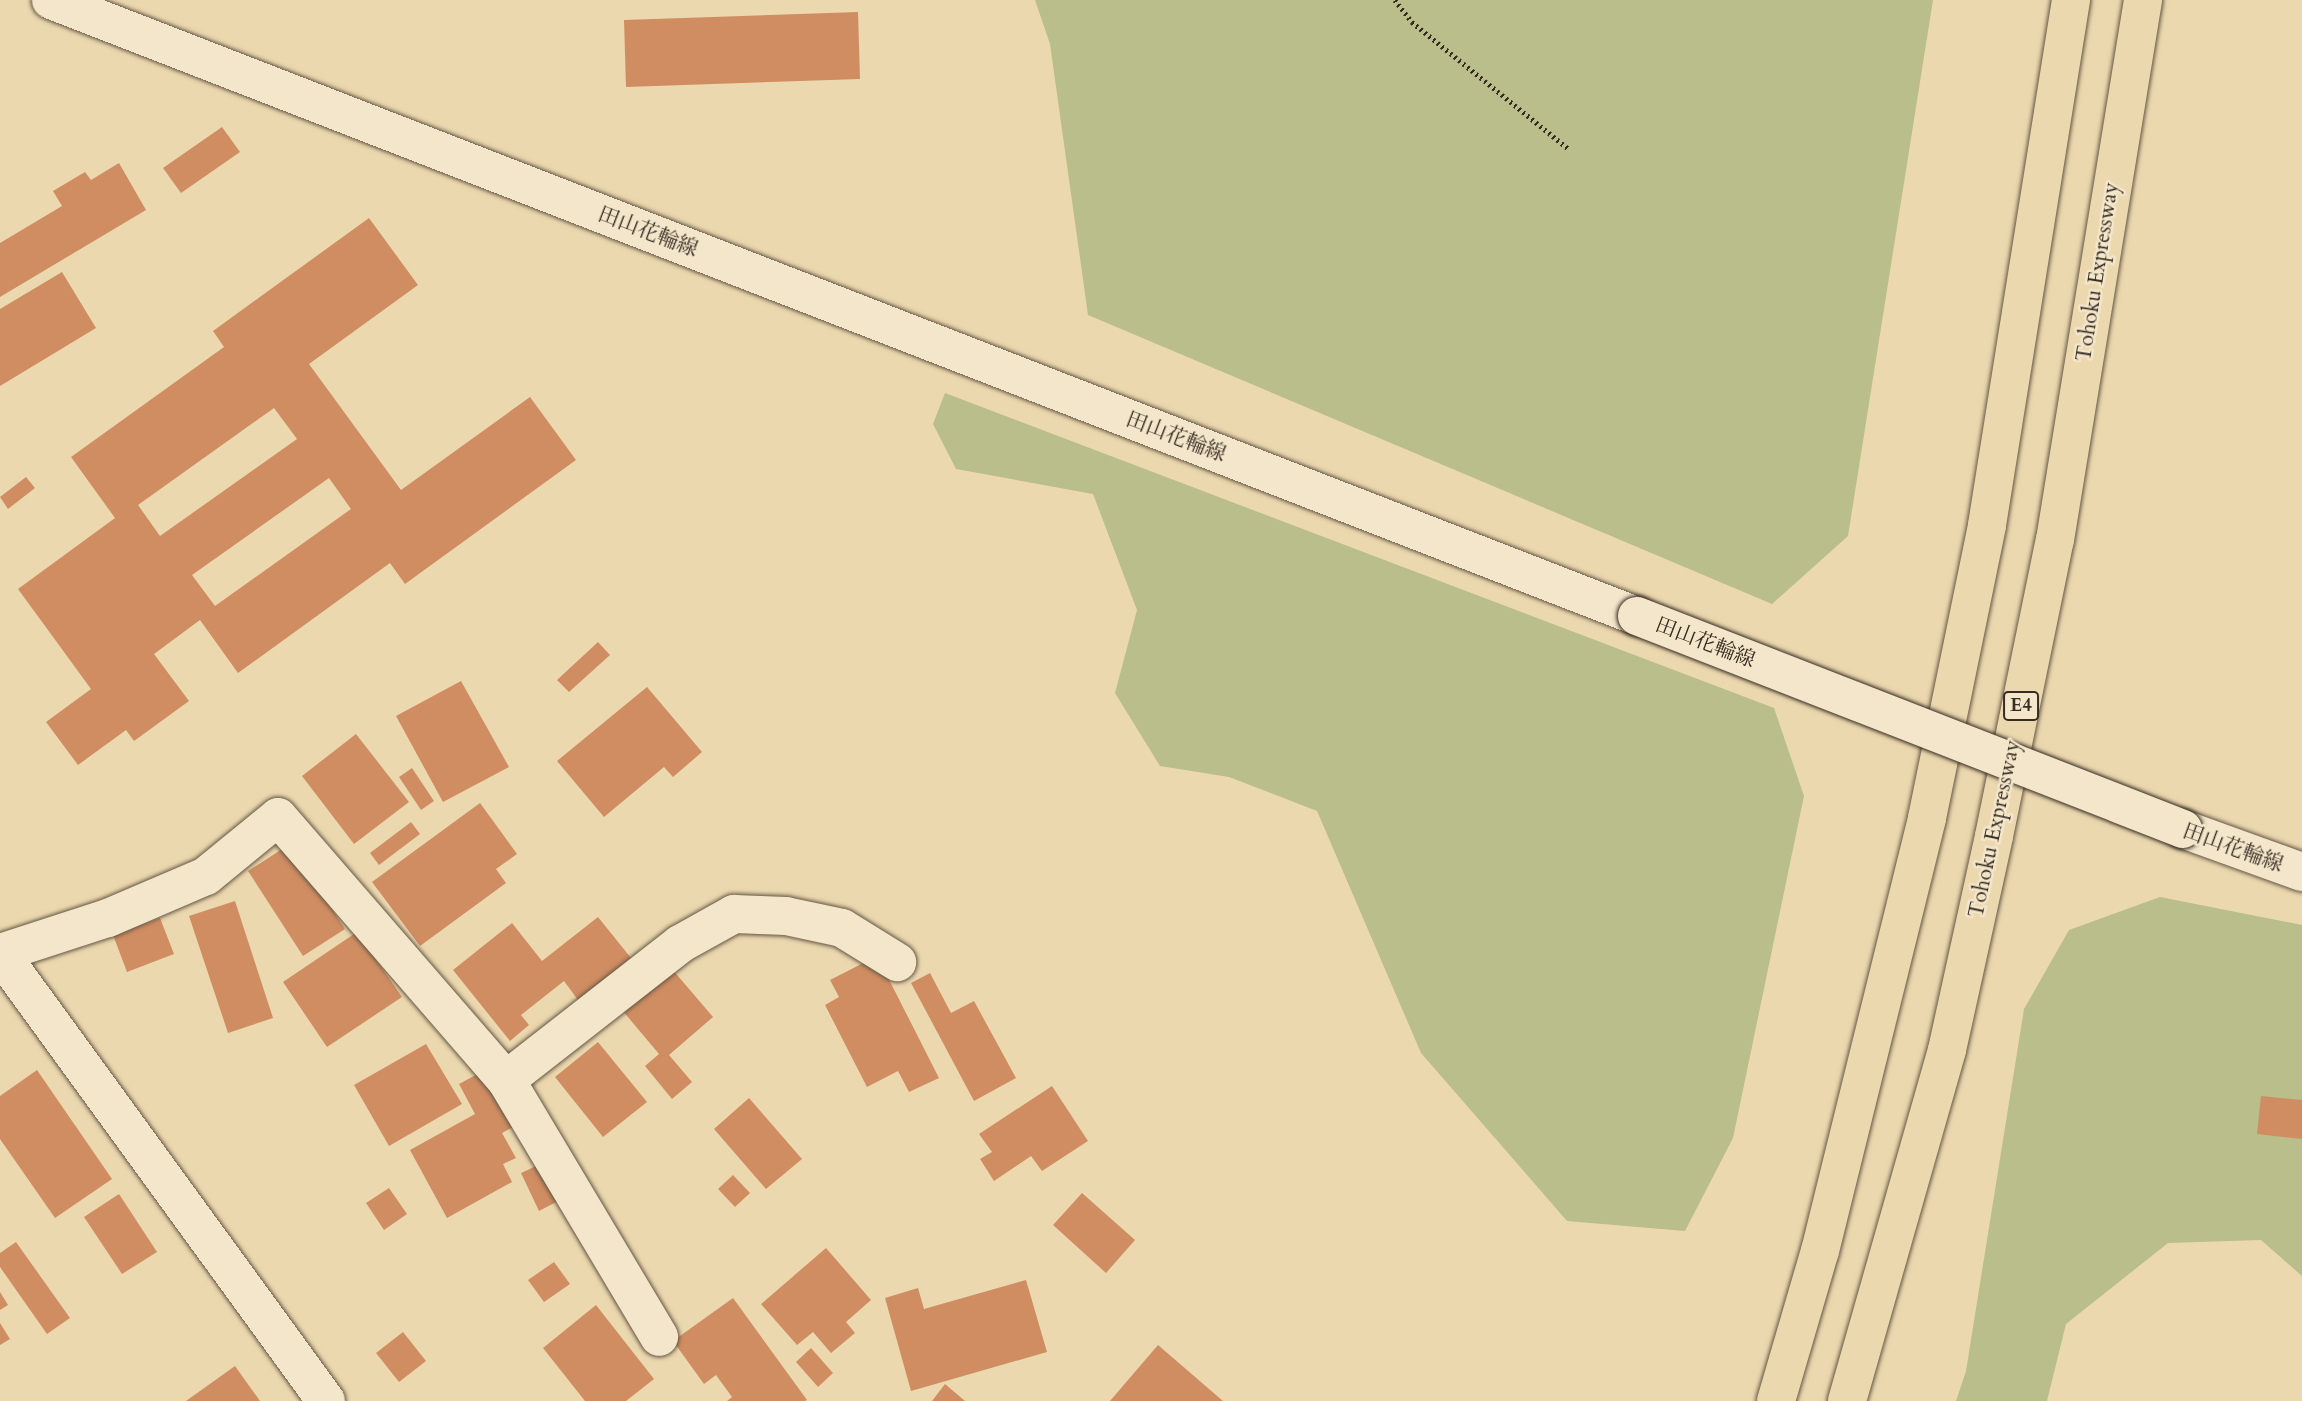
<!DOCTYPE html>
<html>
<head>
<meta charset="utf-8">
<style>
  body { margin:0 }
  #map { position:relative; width:2302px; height:1401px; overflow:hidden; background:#ecd8af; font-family:Cardo,"Noto Serif JP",serif }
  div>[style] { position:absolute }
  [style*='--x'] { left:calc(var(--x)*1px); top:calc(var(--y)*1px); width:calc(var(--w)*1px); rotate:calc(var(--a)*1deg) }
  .green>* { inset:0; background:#b9be8a }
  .building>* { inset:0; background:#d08d62 }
  .path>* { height:4.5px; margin-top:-2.25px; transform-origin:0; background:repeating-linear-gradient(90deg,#362c21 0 2px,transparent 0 5.5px) }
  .roads { filter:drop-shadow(0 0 2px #645744) drop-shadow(0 0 2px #645744) }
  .minor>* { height:38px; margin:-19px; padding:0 19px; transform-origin:19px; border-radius:19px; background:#f3e6cb }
  .tertiary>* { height:38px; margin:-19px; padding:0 19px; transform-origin:19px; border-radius:19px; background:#f3e6cb }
  .secondary>* { height:38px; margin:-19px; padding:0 19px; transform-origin:19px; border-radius:19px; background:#f3e6cb }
  .motorway>* { height:38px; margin:-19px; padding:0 19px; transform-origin:19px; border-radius:19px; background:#ecd8af }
  .bridges { filter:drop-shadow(0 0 2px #362c21) drop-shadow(0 0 2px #362c21) }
  .secondary-bridge>* { height:38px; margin:-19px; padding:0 19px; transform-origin:19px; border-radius:19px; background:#f3e6cb }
  span { translate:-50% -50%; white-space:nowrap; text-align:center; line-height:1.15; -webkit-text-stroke:5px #f3e6cb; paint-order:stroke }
  .shield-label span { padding:2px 5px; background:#f3e6cb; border:2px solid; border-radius:5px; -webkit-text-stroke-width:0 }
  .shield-label { font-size:19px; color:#362c21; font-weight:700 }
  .street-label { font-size:21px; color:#362c21 }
</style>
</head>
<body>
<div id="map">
  <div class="green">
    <i style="clip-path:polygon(1035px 0,1933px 0,1848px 536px,1772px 604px,1088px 315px,1050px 44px)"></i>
    <i style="clip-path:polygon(945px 393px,1774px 708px,1804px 796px,1733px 1138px,1685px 1231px,1567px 1221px,1421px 1053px,1317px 811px,1229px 777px,1160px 766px,1115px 693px,1137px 610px,1093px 494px,956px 469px,933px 424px)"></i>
    <i style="clip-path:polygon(2160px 897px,2302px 925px,2302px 1276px,2261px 1240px,2168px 1243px,2066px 1324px,2047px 1401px,1956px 1401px,1966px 1371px,2024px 1009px,2069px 930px)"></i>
  </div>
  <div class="building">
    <i style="clip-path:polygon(858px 12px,860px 79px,626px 87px,624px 20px)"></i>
    <i style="clip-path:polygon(222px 127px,240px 152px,181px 193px,163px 168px)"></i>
    <i style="clip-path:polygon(119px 163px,146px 210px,0 297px,0 243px,62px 206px,53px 191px,85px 172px,91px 180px)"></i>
    <i style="clip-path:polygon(evenodd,369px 218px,418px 285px,309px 364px,401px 490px,530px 397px,576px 460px,405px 584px,390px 563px,238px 673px,200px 620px,154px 654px,189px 701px,134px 741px,126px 730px,78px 765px,46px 722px,91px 689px,18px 589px,115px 518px,71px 457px,224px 347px,213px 331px,369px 218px,274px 408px,297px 439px,160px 536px,138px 505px,274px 408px,369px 218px,329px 478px,351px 509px,215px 606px,192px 575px,329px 478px)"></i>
    <i style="clip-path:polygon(62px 272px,96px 328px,0 386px,0 309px)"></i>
    <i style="clip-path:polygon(26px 477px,35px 488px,8px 509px,0 497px)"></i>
    <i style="clip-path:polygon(598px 642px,610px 655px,569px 692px,557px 680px)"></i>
    <i style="clip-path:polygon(461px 681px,509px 767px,443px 802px,396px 716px)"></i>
    <i style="clip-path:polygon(647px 687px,702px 752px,673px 777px,664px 767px,604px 817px,557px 761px)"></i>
    <i style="clip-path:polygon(356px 734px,409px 802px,354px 844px,302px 776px)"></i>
    <i style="clip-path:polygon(412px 768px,434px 801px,421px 810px,399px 777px)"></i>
    <i style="clip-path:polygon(480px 803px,517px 854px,496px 869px,506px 883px,420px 946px,372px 882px)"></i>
    <i style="clip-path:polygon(411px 822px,420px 834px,379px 865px,370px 853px)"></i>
    <i style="clip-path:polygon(290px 844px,345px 929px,303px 956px,248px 871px)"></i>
    <i style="clip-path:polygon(235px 901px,273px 1018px,228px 1033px,189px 916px)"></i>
    <i style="clip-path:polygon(598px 917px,631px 958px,578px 1000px,564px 981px,521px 1015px,529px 1025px,510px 1041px,453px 970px,512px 923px,542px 961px)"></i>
    <i style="clip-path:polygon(160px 918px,174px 954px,127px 972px,113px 935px)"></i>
    <i style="clip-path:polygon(357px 932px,402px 997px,327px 1047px,283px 982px)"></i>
    <i style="clip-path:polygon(877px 956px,939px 1078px,909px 1092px,898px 1071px,867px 1087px,825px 1005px,839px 997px,830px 980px)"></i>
    <i style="clip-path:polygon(672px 969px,713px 1017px,669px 1055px,692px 1082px,672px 1099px,645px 1066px,659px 1054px,622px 1010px)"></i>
    <i style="clip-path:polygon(930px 973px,951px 1013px,974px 1001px,1016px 1078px,974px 1101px,911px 983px)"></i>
    <i style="clip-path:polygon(598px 1042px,647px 1102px,603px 1137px,555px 1077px)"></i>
    <i style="clip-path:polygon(426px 1044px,462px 1104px,389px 1146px,354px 1085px)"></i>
    <i style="clip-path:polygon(37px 1070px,112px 1179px,55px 1218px,0 1139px,0 1096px)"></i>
    <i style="clip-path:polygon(485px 1070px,515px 1126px,502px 1133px,516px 1158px,503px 1164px,512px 1182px,447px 1218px,410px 1150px,475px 1114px,459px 1084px)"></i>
    <i style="clip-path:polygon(1052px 1086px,1088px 1141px,1042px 1171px,1031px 1156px,994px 1181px,980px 1159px,992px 1152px,979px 1134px)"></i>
    <i style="clip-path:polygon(2261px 1096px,2302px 1100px,2302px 1139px,2257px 1134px)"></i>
    <i style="clip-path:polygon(749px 1098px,802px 1159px,766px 1189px,714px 1129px)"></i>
    <i style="clip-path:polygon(545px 1162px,562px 1199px,539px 1211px,521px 1173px)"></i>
    <i style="clip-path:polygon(733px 1175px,750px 1193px,735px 1207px,718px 1189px)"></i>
    <i style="clip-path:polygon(389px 1188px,407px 1214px,384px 1230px,366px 1203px)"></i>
    <i style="clip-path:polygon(1082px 1193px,1135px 1240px,1106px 1273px,1053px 1225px)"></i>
    <i style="clip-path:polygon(119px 1194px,157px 1252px,122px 1274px,84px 1217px)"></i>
    <i style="clip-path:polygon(16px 1242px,70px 1318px,47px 1334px,0 1267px,0 1253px)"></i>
    <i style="clip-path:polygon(826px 1248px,871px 1300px,846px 1322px,855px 1333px,831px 1353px,813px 1332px,797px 1345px,761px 1304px)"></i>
    <i style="clip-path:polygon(554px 1262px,570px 1284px,544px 1302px,528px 1280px)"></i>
    <i style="clip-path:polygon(1026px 1280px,1047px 1352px,911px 1391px,885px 1298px,918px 1288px,924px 1309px)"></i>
    <i style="clip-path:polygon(0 1292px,8px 1305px,0 1310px)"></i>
    <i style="clip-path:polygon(733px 1298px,807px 1400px,805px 1401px,727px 1401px,732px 1397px,716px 1375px,704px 1384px,673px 1341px)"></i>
    <i style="clip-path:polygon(596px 1305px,654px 1379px,626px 1401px,585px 1401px,543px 1348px)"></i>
    <i style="clip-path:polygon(0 1323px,10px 1339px,0 1345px)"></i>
    <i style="clip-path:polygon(403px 1332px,426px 1361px,399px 1382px,376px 1353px)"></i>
    <i style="clip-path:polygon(1158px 1345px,1223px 1401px,1110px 1401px)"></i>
    <i style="clip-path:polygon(811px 1348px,833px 1373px,818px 1387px,796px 1362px)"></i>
    <i style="clip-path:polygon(235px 1366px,260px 1401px,186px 1401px)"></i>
    <i style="clip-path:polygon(945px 1384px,965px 1401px,932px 1401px)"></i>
  </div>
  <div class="path">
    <i style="--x:1395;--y:0;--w:28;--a:52"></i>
    <i style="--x:1412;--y:22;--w:203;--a:39"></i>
  </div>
  <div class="roads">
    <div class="minor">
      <i style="--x:0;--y:953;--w:114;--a:-18"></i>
      <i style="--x:108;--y:918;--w:107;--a:-23.2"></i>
      <i style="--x:206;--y:876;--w:93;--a:-39.3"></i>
      <i style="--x:278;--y:817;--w:348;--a:49.1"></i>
      <i style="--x:506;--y:1080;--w:299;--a:59.2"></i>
      <i style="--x:506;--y:1080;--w:221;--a:-38"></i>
      <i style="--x:680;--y:944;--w:62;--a:-29.1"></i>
      <i style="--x:734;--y:914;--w:52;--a:2.2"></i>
      <i style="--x:786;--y:916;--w:57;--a:12.1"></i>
      <i style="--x:842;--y:928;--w:65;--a:31.7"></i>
    </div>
    <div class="tertiary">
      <i style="--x:0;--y:953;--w:554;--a:53.96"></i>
    </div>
    <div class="secondary">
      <i style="--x:51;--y:0;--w:1701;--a:21.23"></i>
      <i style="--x:2183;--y:829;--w:127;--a:19.9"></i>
    </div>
    <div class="motorway">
      <i style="--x:1776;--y:1401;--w:156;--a:-73.7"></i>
      <i style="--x:1820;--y:1251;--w:446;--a:-76.1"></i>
      <i style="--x:1927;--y:818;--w:299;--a:-78.4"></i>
      <i style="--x:1987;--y:525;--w:532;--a:-80.91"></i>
      <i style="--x:1847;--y:1401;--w:365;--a:-74.1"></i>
      <i style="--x:1947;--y:1050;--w:219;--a:-77.6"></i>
      <i style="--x:1994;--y:836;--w:302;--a:-78.4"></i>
      <i style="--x:2055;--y:540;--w:547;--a:-80.74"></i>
    </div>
  </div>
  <div class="bridges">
    <div class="secondary-bridge">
      <i style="--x:1637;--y:616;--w:586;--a:21.31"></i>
    </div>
  </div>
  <div class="shield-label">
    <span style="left:2021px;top:706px">E4</span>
  </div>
  <div class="street-label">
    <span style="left:648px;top:232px;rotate:21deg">田山花輪線</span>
    <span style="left:2098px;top:272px;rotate:-81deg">Tohoku Expressway</span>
    <span style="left:1176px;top:437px;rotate:21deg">田山花輪線</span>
    <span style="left:1705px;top:643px;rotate:21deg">田山花輪線</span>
    <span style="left:1995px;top:829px;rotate:-78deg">Tohoku Expressway</span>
    <span style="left:2233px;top:848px;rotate:20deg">田山花輪線</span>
  </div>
</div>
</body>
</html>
